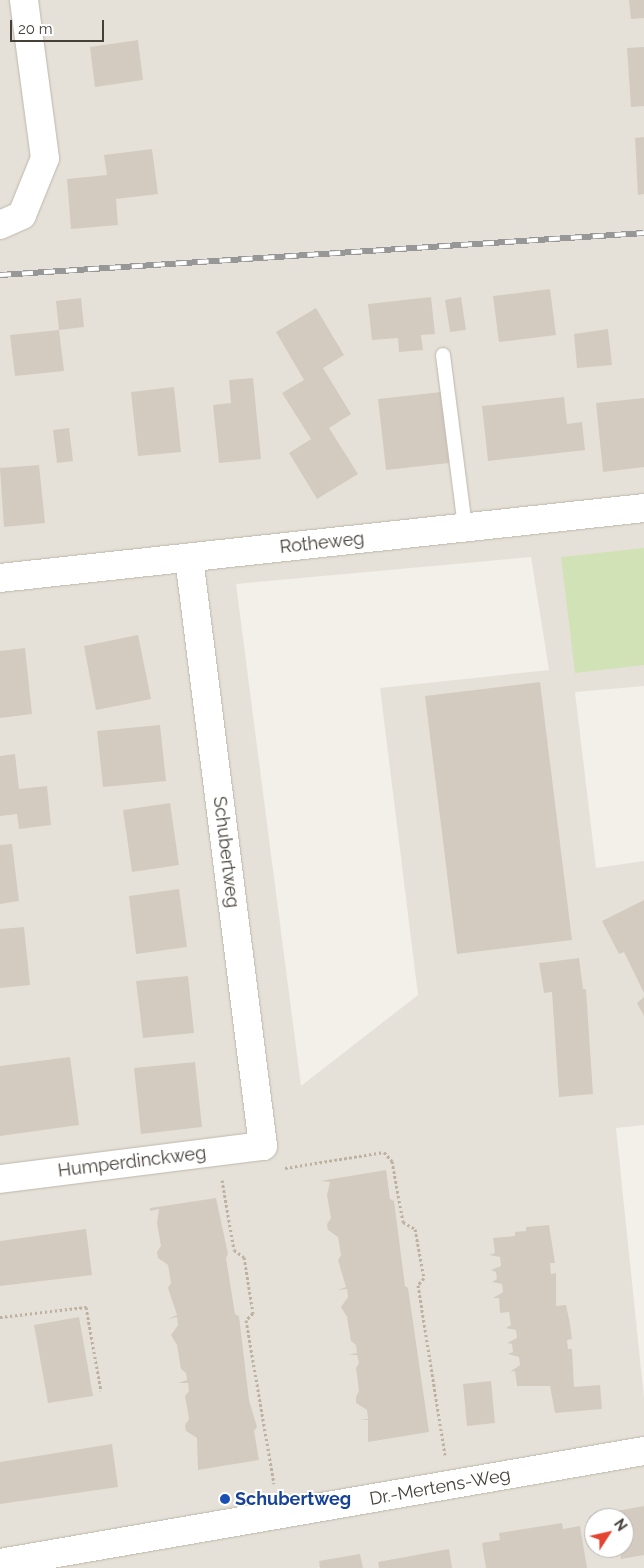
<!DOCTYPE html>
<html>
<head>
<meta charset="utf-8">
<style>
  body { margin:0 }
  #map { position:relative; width:644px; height:1568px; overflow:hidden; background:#f3efe9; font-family:Raleway,sans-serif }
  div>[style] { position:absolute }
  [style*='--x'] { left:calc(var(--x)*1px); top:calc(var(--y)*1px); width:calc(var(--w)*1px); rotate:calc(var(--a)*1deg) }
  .residential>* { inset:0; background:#e6e1d8 }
  .green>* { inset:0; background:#d0e2b6 }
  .building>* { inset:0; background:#d3cbbf }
  .path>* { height:3px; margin-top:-1.5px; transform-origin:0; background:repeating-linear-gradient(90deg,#bdb29f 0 2.5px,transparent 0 5px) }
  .roads { filter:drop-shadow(0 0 1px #bdb7ac) drop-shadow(0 0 1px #bdb7ac) }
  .service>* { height:14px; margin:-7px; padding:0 7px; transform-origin:7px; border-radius:7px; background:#fff }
  .minor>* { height:28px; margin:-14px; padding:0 14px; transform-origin:14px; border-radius:14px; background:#fff }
  .rail>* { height:5.5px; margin-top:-2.75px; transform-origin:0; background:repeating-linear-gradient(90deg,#fff 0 11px,#979797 0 22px); box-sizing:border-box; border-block:1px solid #979797 }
  .dots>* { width:14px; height:14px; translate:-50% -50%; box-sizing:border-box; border:2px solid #fff; border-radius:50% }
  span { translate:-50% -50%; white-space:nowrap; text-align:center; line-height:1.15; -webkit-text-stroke:4px #fff; paint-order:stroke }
  .street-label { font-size:18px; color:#454038 }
  .transit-label { font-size:18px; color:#164399; font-weight:700 }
  .left { translate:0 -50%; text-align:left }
  .north { position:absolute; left:584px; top:1508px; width:50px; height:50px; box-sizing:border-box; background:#fff; border:1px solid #b5b3af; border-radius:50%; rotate:55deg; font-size:14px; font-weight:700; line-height:20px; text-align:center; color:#454038 }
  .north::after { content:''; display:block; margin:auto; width:18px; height:22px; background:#e3442f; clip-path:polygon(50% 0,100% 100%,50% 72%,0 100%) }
  .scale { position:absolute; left:10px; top:20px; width:94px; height:22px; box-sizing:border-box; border:2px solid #454038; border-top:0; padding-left:6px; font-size:15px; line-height:18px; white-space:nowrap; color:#454038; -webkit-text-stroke:4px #fff; paint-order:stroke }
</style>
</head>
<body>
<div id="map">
  <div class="residential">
    <i style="clip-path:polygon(evenodd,0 0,644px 0,644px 686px,575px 692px,596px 868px,644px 861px,644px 1125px,616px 1128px,644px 1398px,644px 1568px,0 1568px,0 0,531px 557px,549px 670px,380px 688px,418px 995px,301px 1086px,236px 584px,531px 557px,0 0,594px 1518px,624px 1518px,624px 1548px,594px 1548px,594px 1518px)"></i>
  </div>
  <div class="green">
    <i style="clip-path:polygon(644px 548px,644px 665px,575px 673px,561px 557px)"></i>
  </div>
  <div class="building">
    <i style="clip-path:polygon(629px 0,644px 0,644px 18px,631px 19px)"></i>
    <i style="clip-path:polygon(138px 40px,143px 80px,95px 87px,90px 47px)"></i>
    <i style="clip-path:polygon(644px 47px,644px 106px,631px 107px,627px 48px)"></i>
    <i style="clip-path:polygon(644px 137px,644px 194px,638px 195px,635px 138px)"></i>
    <i style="clip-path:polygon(152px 149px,158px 194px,116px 199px,118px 225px,71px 229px,67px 179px,107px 175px,104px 155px)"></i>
    <i style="clip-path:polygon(550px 289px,556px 335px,499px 342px,493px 296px)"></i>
    <i style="clip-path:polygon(431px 297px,435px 334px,421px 335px,423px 350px,399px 352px,398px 338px,372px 340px,368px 304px)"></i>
    <i style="clip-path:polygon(461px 297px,466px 330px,450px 332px,445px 300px)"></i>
    <i style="clip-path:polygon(81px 298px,84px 327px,59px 330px,56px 301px)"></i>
    <i style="clip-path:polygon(316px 308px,344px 355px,323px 368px,351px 414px,329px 428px,358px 474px,317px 499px,289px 453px,311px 439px,282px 393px,304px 380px,276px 332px)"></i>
    <i style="clip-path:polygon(608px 329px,612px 365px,577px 368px,574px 334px)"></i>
    <i style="clip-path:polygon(59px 330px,64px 371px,15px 376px,10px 335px)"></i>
    <i style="clip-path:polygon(253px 378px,261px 459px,219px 463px,213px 405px,231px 403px,229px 380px)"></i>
    <i style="clip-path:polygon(174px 387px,181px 452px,138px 456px,131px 392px)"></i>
    <i style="clip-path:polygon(441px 392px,449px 463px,386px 470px,378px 399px)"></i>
    <i style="clip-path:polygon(564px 397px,567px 424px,582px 422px,585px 450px,488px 461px,482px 406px)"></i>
    <i style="clip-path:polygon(644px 398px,644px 467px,603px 472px,596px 403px)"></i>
    <i style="clip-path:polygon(69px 428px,73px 461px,57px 463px,53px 430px)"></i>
    <i style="clip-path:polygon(39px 465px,45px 523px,4px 527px,0 468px)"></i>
    <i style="clip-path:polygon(138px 635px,151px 699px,96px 710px,84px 646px)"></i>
    <i style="clip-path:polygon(25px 648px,32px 714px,0 718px,0 651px)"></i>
    <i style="clip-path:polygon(540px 682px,572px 940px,457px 954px,425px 696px)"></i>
    <i style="clip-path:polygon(160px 725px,166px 781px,103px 787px,97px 731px)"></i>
    <i style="clip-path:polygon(15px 754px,19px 789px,47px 786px,51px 825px,19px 829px,17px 814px,0 816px,0 756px)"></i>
    <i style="clip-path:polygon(170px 803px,179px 865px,132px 872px,123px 810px)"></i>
    <i style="clip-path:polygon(12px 844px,19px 901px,0 904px,0 845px)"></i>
    <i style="clip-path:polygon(179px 889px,187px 947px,136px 954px,129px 896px)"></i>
    <i style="clip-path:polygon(644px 900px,644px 993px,624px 952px,619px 954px,602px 921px)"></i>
    <i style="clip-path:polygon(24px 927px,30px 985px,0 988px,0 929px)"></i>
    <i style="clip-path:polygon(579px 958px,583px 989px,586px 989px,593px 1094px,559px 1097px,552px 992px,544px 993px,539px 963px)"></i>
    <i style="clip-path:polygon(188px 976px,194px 1033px,143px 1038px,136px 981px)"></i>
    <i style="clip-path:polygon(644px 997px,644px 1016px,637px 1003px)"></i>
    <i style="clip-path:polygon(70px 1057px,79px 1125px,0 1136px,0 1066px)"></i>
    <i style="clip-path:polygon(195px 1062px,202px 1127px,141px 1134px,134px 1068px)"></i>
    <i style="clip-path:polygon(386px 1170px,390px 1199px,394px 1201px,405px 1286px,408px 1288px,429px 1432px,368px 1442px,368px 1420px,359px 1420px,368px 1419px,367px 1410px,356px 1403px,356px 1397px,359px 1391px,356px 1368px,359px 1363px,357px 1355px,348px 1355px,357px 1353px,356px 1345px,351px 1341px,347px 1317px,341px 1307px,348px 1297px,347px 1289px,338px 1290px,346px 1287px,338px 1260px,341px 1255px,338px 1237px,328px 1230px,327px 1224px,331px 1218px,327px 1195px,330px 1182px,320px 1181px)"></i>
    <i style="clip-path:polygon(216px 1198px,228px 1254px,226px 1258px,235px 1314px,239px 1316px,249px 1400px,257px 1427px,254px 1431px,259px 1460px,198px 1470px,197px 1438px,186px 1431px,185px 1425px,189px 1419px,185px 1396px,189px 1391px,188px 1383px,178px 1383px,187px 1380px,186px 1373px,181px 1369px,177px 1345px,171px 1335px,178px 1325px,177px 1317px,168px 1319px,177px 1315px,168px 1288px,171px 1283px,168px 1265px,158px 1258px,157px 1252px,161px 1246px,157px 1223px,159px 1209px,150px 1211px,150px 1208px)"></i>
    <i style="clip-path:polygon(549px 1225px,555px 1263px,550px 1263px,551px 1274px,556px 1273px,556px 1306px,566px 1305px,570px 1324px,572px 1339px,567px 1340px,568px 1349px,572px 1349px,574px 1387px,600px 1385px,602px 1409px,555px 1413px,550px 1386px,517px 1386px,515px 1371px,510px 1372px,520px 1365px,519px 1357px,508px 1354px,513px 1352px,512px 1344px,507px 1343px,517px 1338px,516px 1330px,506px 1328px,511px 1325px,509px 1312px,500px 1313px,499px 1298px,493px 1298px,503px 1292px,502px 1284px,492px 1282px,497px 1279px,496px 1272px,491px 1270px,501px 1266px,500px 1257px,489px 1255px,495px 1253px,493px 1238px,515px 1236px,515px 1232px,526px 1231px,526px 1227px)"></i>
    <i style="clip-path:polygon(86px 1229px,92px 1275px,0 1286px,0 1241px)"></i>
    <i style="clip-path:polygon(79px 1317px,93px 1396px,48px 1403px,34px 1325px)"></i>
    <i style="clip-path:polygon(491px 1381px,495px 1423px,467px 1426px,463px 1384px)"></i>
    <i style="clip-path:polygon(112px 1444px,118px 1487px,0 1504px,0 1462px)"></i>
    <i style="clip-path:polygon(644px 1506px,644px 1555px,621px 1559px,619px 1548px,624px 1548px,624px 1518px,594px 1518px,593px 1537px,589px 1516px)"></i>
    <i style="clip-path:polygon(562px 1523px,563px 1529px,580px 1526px,587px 1568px,486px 1568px,482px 1543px,500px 1540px,499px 1533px)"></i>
    <i style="clip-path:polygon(449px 1549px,452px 1568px,379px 1568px,378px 1562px)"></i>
    <i style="clip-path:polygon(360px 1554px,363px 1568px,320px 1568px,319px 1561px)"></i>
  </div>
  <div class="path">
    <i style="--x:285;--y:1168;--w:100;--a:-9.2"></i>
    <i style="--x:384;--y:1152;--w:12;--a:48"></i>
    <i style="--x:392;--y:1161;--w:62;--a:79.8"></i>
    <i style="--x:403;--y:1222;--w:14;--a:30"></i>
    <i style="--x:415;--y:1229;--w:50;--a:79.6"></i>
    <i style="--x:424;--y:1278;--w:9;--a:131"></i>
    <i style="--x:418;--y:1285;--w:172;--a:81"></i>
    <i style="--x:222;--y:1180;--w:71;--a:80.3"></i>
    <i style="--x:234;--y:1250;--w:12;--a:35"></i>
    <i style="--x:244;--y:1257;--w:57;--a:80.9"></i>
    <i style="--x:253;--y:1313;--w:10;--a:135"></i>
    <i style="--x:246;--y:1320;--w:166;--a:80.3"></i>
    <i style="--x:0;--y:1317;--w:87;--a:-6.6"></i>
    <i style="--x:86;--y:1307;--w:85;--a:79.9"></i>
  </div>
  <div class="roads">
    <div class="service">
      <i style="--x:443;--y:355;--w:173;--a:82.7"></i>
    </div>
    <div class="minor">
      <i style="--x:0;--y:225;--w:24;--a:-24"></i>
      <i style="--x:22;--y:215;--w:61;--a:-68"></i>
      <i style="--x:45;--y:158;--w:159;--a:-97.6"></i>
      <i style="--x:0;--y:578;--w:648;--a:-6.2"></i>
      <i style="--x:0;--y:1179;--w:265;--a:-7.2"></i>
      <i style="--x:263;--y:1146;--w:593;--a:-97.17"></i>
      <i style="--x:0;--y:1563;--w:654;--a:-9.87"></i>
    </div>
  </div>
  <div class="rail">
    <i style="--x:0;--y:275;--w:645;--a:-3.73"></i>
  </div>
  <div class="dots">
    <i style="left:225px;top:1499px;background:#1a4fb4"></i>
  </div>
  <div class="street-label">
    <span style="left:322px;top:543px;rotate:-6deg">Rotheweg</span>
    <span style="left:226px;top:852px;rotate:83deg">Schubertweg</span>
    <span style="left:132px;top:1162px;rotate:-7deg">Humperdinckweg</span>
    <span style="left:440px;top:1487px;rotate:-10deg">Dr.-Mertens-Weg</span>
  </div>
  <div class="transit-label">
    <span class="left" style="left:235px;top:1499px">Schubertweg</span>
  </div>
  <div class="north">N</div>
  <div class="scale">20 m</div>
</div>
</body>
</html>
